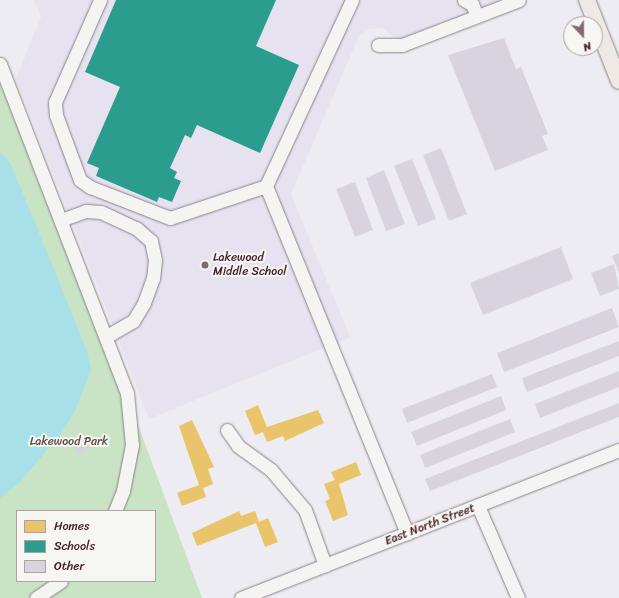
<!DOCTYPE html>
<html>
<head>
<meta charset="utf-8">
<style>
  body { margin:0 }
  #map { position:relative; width:619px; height:598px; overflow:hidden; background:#edecf2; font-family:Sriracha,sans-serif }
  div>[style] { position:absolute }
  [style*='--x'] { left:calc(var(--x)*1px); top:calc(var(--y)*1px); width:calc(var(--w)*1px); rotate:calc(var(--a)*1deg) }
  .built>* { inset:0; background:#e6e2f0 }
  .green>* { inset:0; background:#c9e4c4 }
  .water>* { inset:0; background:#a8e0e9 }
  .homes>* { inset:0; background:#e9c46a }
  .schools>* { inset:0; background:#2a9d8f }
  .building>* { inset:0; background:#d9d3de }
  .roads { filter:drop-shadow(0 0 1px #8c8388) drop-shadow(0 0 1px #8c8388) }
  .minor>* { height:13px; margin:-6.5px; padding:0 6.5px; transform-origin:6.5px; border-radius:6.5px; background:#f4f4f3 }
  .major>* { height:16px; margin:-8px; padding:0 8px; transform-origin:8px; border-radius:8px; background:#eee9e4 }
  .dots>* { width:11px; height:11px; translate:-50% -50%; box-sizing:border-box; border:2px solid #f6f6f2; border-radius:50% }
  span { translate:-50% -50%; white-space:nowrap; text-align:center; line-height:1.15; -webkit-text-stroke:4px #f6f6f2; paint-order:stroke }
  .poi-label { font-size:12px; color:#4a1f2b }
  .left { translate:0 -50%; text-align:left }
  .park-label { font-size:12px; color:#624f48 }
  .street-label { font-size:12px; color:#4a1f2b }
  .legend { position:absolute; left:16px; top:510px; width:140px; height:72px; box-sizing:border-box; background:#f6f6f2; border:1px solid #b1a0a2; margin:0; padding:5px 7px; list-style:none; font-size:12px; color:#4a1f2b }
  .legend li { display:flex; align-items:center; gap:8px; height:20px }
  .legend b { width:20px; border:1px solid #b1a0a2 }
  .north { position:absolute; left:563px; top:16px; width:40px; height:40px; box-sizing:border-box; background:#f6f6f2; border:1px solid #b1a0a2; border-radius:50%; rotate:158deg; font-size:11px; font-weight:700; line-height:16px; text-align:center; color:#4a1f2b }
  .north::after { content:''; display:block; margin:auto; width:14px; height:18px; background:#836771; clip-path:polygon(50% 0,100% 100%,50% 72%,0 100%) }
</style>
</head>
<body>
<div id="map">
  <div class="built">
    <i style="clip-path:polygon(34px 0,500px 0,501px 3px,403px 40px,395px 38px,382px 28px,370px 29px,359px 36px,291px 194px,350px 337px,149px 419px,16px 79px,41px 17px)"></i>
  </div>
  <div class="green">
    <i style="clip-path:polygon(evenodd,0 84px,141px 433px,202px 598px,0 598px,0 84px,17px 511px,155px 511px,155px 581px,17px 581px,17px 511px)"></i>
  </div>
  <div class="water">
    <i style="clip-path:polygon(0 152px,11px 164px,87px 351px,91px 370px,76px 409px,61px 434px,19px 483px,0 498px)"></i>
  </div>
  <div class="homes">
    <i style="clip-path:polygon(258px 405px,267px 427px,318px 410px,324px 423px,285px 441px,283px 436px,267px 442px,263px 432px,255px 435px,245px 411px)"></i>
    <i style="clip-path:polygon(192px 420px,214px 467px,208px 469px,213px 484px,203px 488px,206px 497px,182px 506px,177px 493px,199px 485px,179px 426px)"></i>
    <i style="clip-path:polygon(356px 462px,361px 475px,339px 484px,348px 515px,333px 521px,325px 501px,330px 499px,324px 484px,335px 480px,331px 472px)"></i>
    <i style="clip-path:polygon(239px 511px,241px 516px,255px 511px,259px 522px,268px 518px,278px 542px,265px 547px,256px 523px,197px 546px,192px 533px)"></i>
  </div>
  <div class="schools">
    <i style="clip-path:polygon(116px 0,276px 0,256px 46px,299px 65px,260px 153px,197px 125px,191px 138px,185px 135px,170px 168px,177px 172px,174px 178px,181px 181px,172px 202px,159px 197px,157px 202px,96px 176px,99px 168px,87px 163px,120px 87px,85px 72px)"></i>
  </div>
  <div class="building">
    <i style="clip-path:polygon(504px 38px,516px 69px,521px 67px,548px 134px,542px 136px,548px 150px,495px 171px,448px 55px)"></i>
    <i style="clip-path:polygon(441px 148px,467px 214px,449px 221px,423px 155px)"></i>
    <i style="clip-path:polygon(412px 159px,436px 219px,418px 226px,394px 166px)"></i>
    <i style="clip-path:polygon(384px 170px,405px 224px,386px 231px,366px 178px)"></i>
    <i style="clip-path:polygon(355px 182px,373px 230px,355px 237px,336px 189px)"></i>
    <i style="clip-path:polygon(561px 247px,573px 279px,483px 315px,470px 283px)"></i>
    <i style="clip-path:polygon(619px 253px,619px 273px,612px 256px)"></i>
    <i style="clip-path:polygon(614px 264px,619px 289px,600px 296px,591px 273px)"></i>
    <i style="clip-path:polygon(612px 308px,619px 327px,504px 372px,497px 353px)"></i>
    <i style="clip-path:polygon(619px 341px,619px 356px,527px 392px,522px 378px)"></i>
    <i style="clip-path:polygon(619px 371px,619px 387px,540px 418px,535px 404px)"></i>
    <i style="clip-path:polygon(492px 374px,497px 387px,407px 423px,402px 409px)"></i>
    <i style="clip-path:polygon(501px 396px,506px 410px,417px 446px,411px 432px)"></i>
    <i style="clip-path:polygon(619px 403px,619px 417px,430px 491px,425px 479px)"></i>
    <i style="clip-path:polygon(510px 419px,515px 432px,425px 468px,420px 455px)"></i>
    <i style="clip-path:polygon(79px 443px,87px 449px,81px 456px,74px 450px)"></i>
  </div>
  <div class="roads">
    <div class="minor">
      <i style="--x:100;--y:0;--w:111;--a:113.8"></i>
      <i style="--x:55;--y:102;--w:13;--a:86"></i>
      <i style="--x:56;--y:115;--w:69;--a:69.7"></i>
      <i style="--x:80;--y:180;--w:12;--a:35"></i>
      <i style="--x:90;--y:187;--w:86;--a:21.2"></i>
      <i style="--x:170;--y:218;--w:101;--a:-18.4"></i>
      <i style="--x:352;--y:0;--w:205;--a:114.8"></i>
      <i style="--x:266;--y:186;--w:375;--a:67.9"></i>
      <i style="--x:464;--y:0;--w:9;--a:27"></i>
      <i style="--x:472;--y:4;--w:13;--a:67"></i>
      <i style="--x:378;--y:45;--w:24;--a:0"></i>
      <i style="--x:402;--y:45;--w:125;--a:-21"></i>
      <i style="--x:0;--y:64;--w:353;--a:68.9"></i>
      <i style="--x:127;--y:393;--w:52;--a:84.5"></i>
      <i style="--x:132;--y:445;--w:47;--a:101.1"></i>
      <i style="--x:123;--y:491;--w:22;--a:112"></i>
      <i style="--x:61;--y:220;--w:27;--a:-20"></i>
      <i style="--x:86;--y:211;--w:15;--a:4"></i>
      <i style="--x:101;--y:212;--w:38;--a:25"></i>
      <i style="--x:136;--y:228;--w:20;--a:41"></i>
      <i style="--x:151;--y:241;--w:19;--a:78"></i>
      <i style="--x:155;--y:260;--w:18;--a:96"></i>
      <i style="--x:153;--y:278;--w:27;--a:110"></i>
      <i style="--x:144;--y:303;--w:21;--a:121"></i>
      <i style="--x:133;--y:321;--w:30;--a:150"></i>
      <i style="--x:227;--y:430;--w:19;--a:55"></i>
      <i style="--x:238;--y:446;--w:41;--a:36"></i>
      <i style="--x:271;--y:470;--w:52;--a:49.6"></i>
      <i style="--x:305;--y:510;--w:59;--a:70"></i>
      <i style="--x:478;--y:506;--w:100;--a:66.5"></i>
      <i style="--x:36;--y:598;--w:30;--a:-34"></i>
      <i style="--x:241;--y:598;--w:406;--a:-21.4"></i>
    </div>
    <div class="major">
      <i style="--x:587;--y:0;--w:87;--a:68.4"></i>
    </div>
  </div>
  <div class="dots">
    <i style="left:205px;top:265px;background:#836771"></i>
  </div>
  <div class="poi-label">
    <span class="left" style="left:213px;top:265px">Lakewood<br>Middle School</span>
  </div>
  <div class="park-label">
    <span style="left:69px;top:442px">Lakewood Park</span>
  </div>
  <div class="street-label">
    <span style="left:430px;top:525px;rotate:-21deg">East North Street</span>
  </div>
  <ul class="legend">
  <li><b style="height:11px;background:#e9c46a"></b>Homes</li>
  <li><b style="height:11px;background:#2a9d8f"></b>Schools</li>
  <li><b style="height:11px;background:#d9d3de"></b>Other</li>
  </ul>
  <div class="north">N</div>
</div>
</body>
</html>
